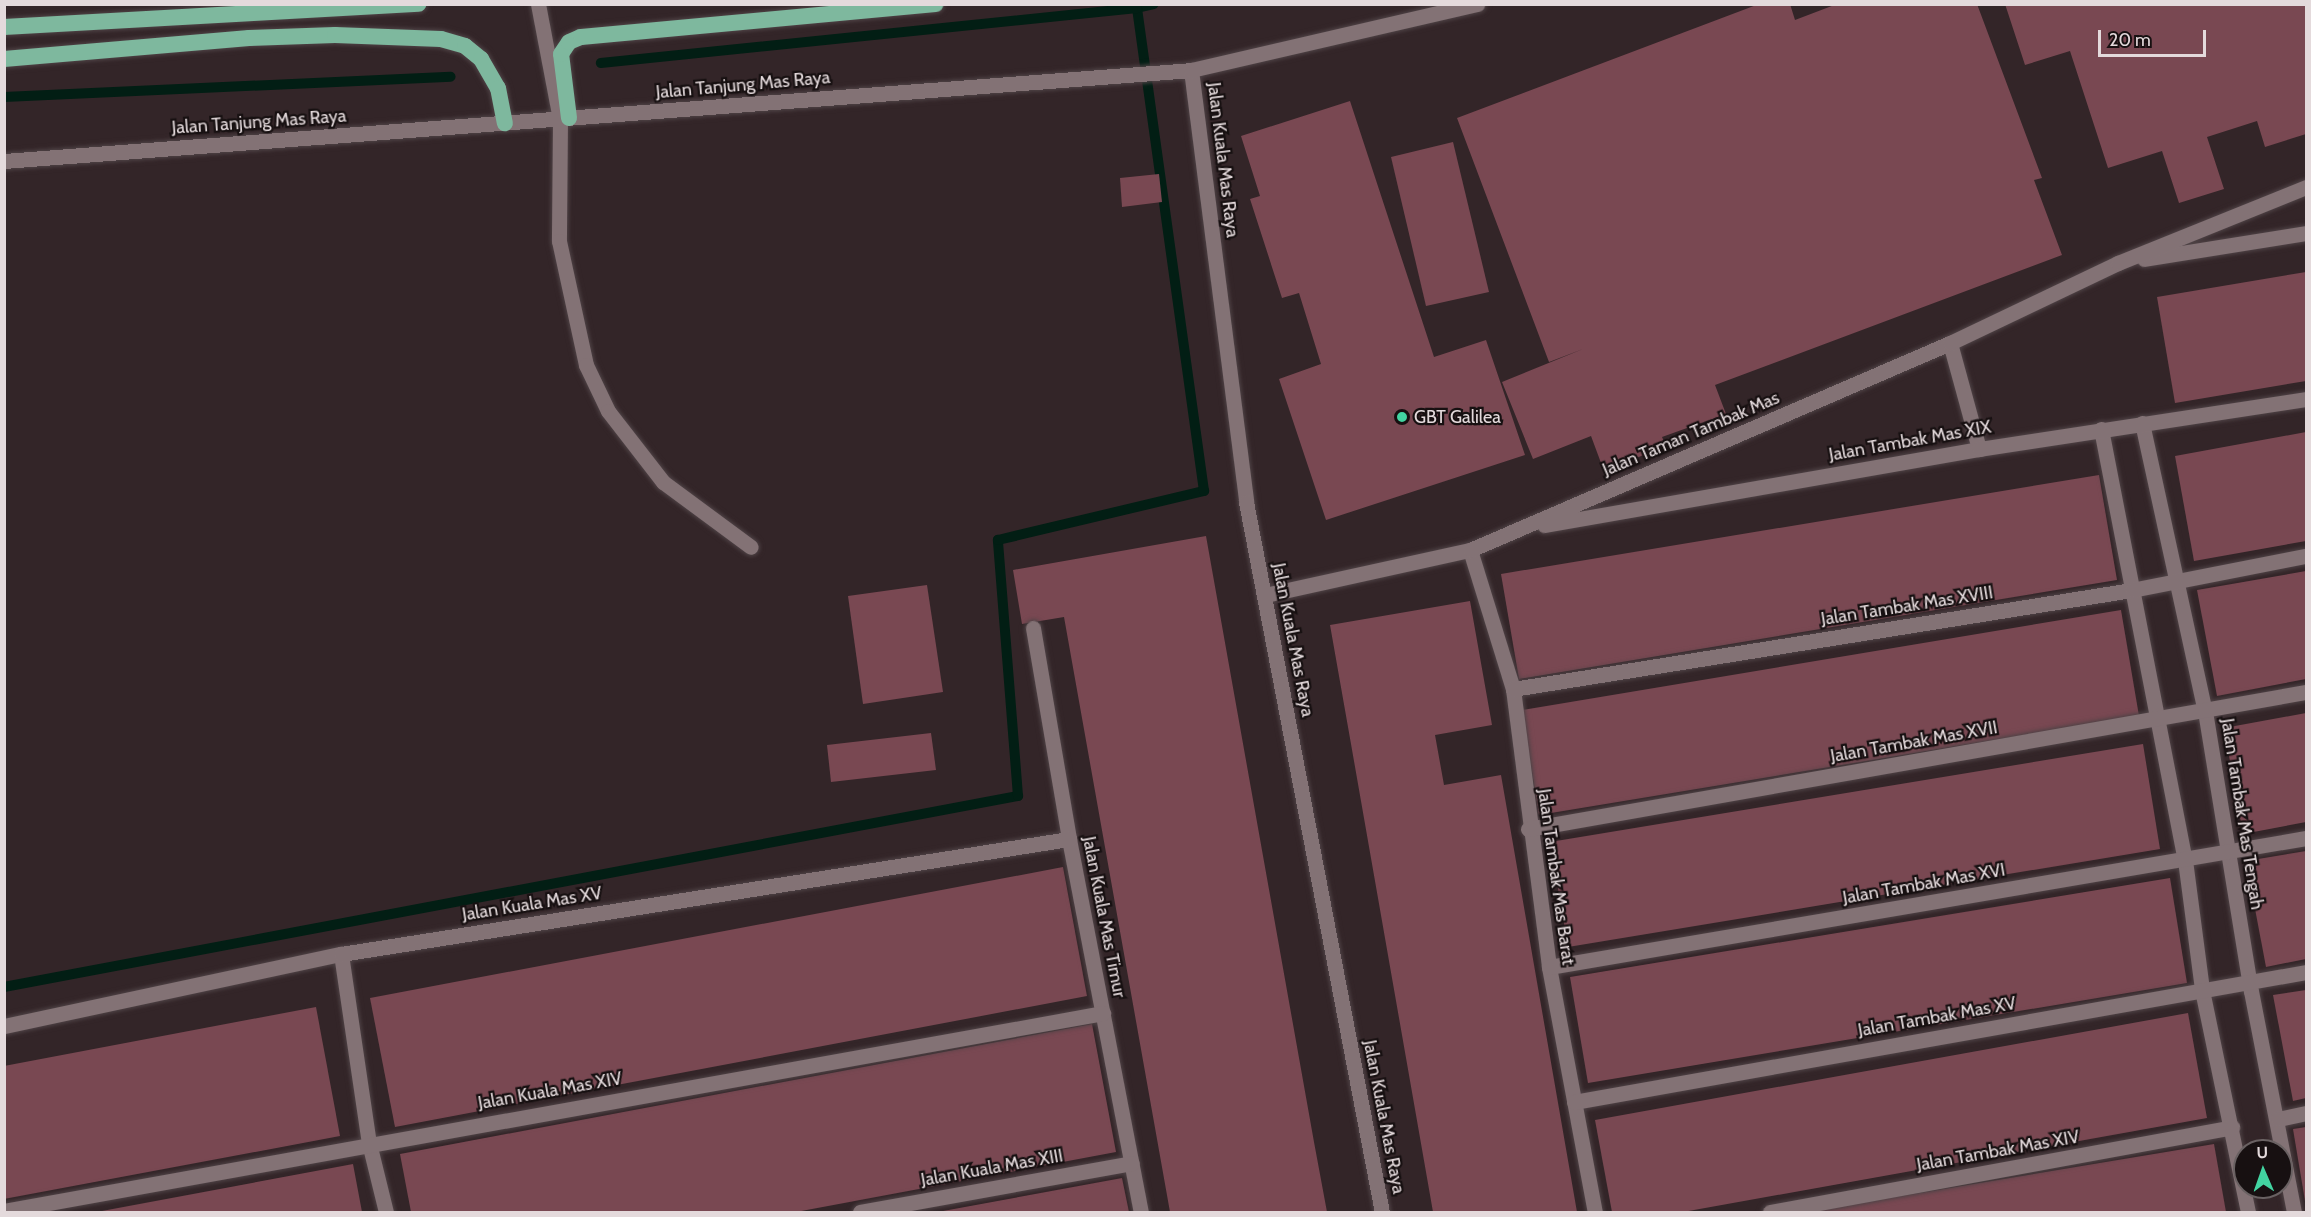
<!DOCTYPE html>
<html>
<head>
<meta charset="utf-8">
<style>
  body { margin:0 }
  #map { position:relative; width:2311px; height:1217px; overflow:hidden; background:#332528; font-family:Cabin,sans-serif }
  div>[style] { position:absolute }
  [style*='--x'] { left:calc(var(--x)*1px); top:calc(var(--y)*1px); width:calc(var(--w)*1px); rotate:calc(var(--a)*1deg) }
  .stream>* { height:10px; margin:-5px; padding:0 5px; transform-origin:5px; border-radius:5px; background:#021e14 }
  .building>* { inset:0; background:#794852 }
  .roads { filter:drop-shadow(0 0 2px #4f4346) drop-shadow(0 0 2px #4f4346) }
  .service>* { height:15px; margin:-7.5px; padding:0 7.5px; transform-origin:7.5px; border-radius:7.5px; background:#837275 }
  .minor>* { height:15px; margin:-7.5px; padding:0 7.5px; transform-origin:7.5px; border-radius:7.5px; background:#837275 }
  .tertiary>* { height:15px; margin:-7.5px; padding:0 7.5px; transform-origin:7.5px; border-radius:7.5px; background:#837275 }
  .trunk>* { height:16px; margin:-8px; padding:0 8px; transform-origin:8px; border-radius:8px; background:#7eb89e }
  .dots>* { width:16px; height:16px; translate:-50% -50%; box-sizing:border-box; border:3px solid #171011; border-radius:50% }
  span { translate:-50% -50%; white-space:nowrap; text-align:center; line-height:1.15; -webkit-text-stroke:4.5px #171011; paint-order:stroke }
  .street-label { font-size:18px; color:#e4dadc }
  .poi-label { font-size:18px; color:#e4dadc }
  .left { translate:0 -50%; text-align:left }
  .frame { position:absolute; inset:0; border:6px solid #e4dadc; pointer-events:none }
  .north { position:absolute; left:2233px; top:1139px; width:60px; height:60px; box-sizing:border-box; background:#171011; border:2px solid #696162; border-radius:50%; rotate:358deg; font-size:16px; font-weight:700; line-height:24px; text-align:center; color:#e4dadc }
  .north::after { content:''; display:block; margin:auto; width:21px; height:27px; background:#42d4a1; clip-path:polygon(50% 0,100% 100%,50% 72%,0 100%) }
  .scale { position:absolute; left:2098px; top:30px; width:108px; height:27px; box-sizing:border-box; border:3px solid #e4dadc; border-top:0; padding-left:8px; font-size:18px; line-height:21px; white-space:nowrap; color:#e4dadc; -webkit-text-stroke:4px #171011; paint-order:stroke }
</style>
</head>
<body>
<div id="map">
  <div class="stream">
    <i style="--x:1137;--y:8;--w:17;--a:-13"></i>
    <i style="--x:4;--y:97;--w:447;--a:-2.6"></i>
    <i style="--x:4;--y:987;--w:1032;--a:-10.67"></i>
    <i style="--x:1018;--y:796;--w:257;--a:-94.5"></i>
    <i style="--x:998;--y:540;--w:212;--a:-13.4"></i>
    <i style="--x:1204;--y:491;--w:488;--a:-97.9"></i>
    <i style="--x:1137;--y:8;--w:539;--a:174.14"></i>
  </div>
  <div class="building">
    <i style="clip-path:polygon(1759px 4px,1790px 4px,1795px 20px,1837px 4px,1977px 4px,2042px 178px,2034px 180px,2062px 255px,1715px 385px,1726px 414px,1662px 437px,1666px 446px,1604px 471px,1591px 436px,1533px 459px,1502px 382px,1583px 349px,1549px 362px,1457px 118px)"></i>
    <i style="clip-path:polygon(2005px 4px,2306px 4px,2306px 134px,2265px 147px,2257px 121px,2207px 137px,2224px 189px,2179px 203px,2162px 151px,2108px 168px,2070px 51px,2025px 65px)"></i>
    <i style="clip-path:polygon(1350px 101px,1434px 357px,1486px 340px,1525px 455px,1326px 520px,1279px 379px,1321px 364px,1299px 293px,1282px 298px,1250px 199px,1260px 196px,1241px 136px)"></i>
    <i style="clip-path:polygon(1453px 142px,1489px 292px,1426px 306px,1391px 157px)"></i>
    <i style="clip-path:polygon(1159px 174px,1162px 202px,1122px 207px,1120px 178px)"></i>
    <i style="clip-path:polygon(2306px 272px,2306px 381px,2175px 403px,2157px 297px)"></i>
    <i style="clip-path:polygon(2306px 432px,2306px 541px,2194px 561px,2175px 456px)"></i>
    <i style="clip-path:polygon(2099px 475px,2117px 580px,1519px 679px,1501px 574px)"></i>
    <i style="clip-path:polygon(1206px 536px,1314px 1142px,1327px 1212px,1170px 1212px,1064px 617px,1022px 624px,1013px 570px)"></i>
    <i style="clip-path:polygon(2306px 571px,2306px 679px,2217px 696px,2197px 590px)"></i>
    <i style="clip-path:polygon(927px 585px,943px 692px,863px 704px,848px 596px)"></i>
    <i style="clip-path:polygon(1470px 601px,1492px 725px,1435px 735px,1444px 785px,1501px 775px,1577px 1212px,1433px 1212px,1351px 744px,1330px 625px)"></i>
    <i style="clip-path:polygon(2121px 610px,2139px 716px,1539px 815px,1522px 710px)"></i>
    <i style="clip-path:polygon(2306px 713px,2306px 822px,2243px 834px,2224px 728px)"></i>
    <i style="clip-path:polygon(931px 733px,936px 770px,831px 782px,827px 745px)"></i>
    <i style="clip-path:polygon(2143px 744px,2160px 849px,1568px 947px,1550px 842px)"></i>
    <i style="clip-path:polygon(2306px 851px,2306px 959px,2266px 967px,2246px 861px)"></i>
    <i style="clip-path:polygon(1063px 867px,1087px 996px,395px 1127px,370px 998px)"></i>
    <i style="clip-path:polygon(2170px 878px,2187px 983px,1588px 1083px,1570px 977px)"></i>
    <i style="clip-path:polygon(2306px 990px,2306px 1098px,2293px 1101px,2273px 995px)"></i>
    <i style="clip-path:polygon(316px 1007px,340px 1136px,4px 1199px,4px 1066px)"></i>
    <i style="clip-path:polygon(2188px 1013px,2207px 1118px,1683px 1212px,1612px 1212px,1595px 1120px)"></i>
    <i style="clip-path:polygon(1092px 1024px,1116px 1152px,796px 1212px,411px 1212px,400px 1154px)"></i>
    <i style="clip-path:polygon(2306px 1127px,2306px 1201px,2305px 1201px,2293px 1129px)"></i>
    <i style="clip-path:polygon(2214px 1144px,2226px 1212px,1811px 1212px,1811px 1211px)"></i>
    <i style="clip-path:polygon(353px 1164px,362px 1212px,102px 1212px,102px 1211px)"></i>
    <i style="clip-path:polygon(1122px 1178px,1129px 1212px,943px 1212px,943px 1211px)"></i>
  </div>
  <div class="roads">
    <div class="service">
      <i style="--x:560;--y:119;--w:122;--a:90.5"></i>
      <i style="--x:559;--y:241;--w:127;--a:77.7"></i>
      <i style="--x:586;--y:365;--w:51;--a:64.4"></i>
      <i style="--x:608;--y:411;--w:90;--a:52.2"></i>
      <i style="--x:663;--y:482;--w:109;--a:36.5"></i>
    </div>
    <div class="minor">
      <i style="--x:538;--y:4;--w:117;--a:79.2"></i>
      <i style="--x:2144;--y:259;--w:164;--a:-9.1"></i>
      <i style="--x:1950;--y:343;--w:110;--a:74.7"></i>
      <i style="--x:2142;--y:423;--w:295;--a:77.7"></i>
      <i style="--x:2205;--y:711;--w:284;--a:80.7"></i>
      <i style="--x:2251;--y:991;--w:225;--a:79"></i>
      <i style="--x:2101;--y:429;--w:439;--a:79"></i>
      <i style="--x:2185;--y:860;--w:131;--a:82.5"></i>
      <i style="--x:2202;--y:990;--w:227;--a:78.3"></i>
      <i style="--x:1544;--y:525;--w:442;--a:-9.9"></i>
      <i style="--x:1979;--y:449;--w:331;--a:-8.7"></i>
      <i style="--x:1470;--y:550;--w:145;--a:72.8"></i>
      <i style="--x:1513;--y:689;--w:280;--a:82.6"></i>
      <i style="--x:1549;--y:967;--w:249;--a:79.4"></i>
      <i style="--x:1265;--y:595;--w:210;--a:-12.4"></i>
      <i style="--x:1470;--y:550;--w:523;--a:-23.33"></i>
      <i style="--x:1950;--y:343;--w:186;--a:-25.5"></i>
      <i style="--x:2118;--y:263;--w:203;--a:-22"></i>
      <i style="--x:1033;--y:628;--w:214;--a:80.3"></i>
      <i style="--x:1069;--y:839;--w:380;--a:79.1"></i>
      <i style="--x:1513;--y:689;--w:627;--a:-9.09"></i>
      <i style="--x:2132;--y:590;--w:177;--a:-11.1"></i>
      <i style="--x:1528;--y:829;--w:790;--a:-9.99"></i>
      <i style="--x:341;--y:954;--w:191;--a:81.6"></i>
      <i style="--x:369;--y:1143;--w:71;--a:76.2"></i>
      <i style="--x:1549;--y:967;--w:768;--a:-9.67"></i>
      <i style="--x:4;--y:1026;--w:345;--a:-12.1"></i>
      <i style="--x:341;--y:954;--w:737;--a:-8.98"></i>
      <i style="--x:1574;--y:1102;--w:743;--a:-10.07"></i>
      <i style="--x:2278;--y:1119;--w:29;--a:-12"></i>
      <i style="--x:4;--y:1211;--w:1117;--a:-10.21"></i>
      <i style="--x:860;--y:1212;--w:276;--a:-10.2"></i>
      <i style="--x:1770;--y:1212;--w:470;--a:-10.4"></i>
    </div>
    <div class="tertiary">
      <i style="--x:1191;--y:70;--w:435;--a:82.7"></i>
      <i style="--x:1246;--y:502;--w:723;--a:79.16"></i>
      <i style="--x:4;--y:161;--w:1190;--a:-4.38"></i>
      <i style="--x:1191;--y:70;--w:294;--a:-13"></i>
    </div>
    <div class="trunk">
      <i style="--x:4;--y:27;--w:415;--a:-3.2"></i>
      <i style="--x:4;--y:59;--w:246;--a:-4.9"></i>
      <i style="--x:249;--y:38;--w:86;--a:-2"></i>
      <i style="--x:335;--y:35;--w:106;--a:2.2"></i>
      <i style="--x:441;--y:39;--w:25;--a:16"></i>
      <i style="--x:465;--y:46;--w:21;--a:39"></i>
      <i style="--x:481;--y:59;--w:34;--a:60"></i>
      <i style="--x:498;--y:88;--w:36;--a:79"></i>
      <i style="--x:569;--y:118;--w:64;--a:-97.1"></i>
      <i style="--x:561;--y:54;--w:14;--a:-56"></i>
      <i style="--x:569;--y:42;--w:13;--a:-23"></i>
      <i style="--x:581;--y:37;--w:356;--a:-5.3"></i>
    </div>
  </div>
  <div class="dots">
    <i style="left:1402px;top:417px;background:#42d4a1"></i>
  </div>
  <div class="street-label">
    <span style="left:743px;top:85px;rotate:-5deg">Jalan Tanjung Mas Raya</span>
    <span style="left:259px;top:122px;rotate:-4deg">Jalan Tanjung Mas Raya</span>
    <span style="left:1223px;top:160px;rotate:83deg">Jalan Kuala Mas Raya</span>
    <span style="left:1691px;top:434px;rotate:-23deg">Jalan Taman Tambak Mas</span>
    <span style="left:1910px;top:441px;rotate:-10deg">Jalan Tambak Mas XIX</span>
    <span style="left:1907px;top:606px;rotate:-9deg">Jalan Tambak Mas XVIII</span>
    <span style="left:1293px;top:640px;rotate:79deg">Jalan Kuala Mas Raya</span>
    <span style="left:1914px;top:742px;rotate:-10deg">Jalan Tambak Mas XVII</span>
    <span style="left:2242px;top:814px;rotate:81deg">Jalan Tambak Mas Tengah</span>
    <span style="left:1556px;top:877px;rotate:82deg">Jalan Tambak Mas Barat</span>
    <span style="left:1924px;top:884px;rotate:-10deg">Jalan Tambak Mas XVI</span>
    <span style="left:532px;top:904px;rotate:-9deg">Jalan Kuala Mas XV</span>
    <span style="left:1104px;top:917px;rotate:79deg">Jalan Kuala Mas Timur</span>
    <span style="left:1937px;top:1017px;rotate:-10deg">Jalan Tambak Mas XV</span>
    <span style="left:550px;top:1091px;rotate:-10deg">Jalan Kuala Mas XIV</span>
    <span style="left:1384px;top:1117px;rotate:79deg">Jalan Kuala Mas Raya</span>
    <span style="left:1998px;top:1151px;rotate:-10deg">Jalan Tambak Mas XIV</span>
    <span style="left:992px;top:1168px;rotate:-10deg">Jalan Kuala Mas XIII</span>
  </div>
  <div class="poi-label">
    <span class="left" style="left:1414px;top:417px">GBT Galilea</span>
  </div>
  <div class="frame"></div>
  <div class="north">U</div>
  <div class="scale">20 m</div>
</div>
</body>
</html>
